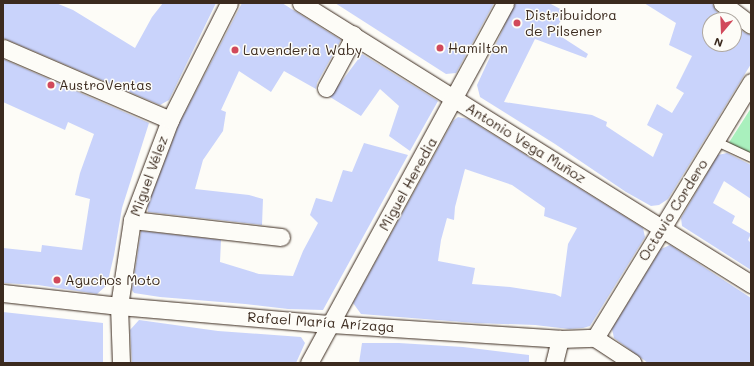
<!DOCTYPE html>
<html>
<head>
<meta charset="utf-8">
<style>
  body { margin:0 }
  #map { position:relative; width:754px; height:366px; overflow:hidden; background:#fdfcf7; font-family:Mali,sans-serif }
  div>[style] { position:absolute }
  [style*='--x'] { left:calc(var(--x)*1px); top:calc(var(--y)*1px); width:calc(var(--w)*1px); rotate:calc(var(--a)*1deg) }
  .green>* { inset:0; background:#a9f0bd }
  .building>* { inset:0; background:#c9d3fb }
  .roads { filter:drop-shadow(0 0 1px #3b2a1e) drop-shadow(0 0 1px #3b2a1e) }
  .lane>* { height:8px; margin:-4px; padding:0 4px; transform-origin:4px; border-radius:4px; background:#fdfcf7 }
  .street>* { height:17px; margin:-8.5px; padding:0 8.5px; transform-origin:8.5px; border-radius:8.5px; background:#fdfcf7 }
  .dots>* { width:11px; height:11px; translate:-50% -50%; box-sizing:border-box; border:2px solid #fdfcf7; border-radius:50% }
  span { translate:-50% -50%; white-space:nowrap; text-align:center; line-height:1.15; -webkit-text-stroke:3px #fdfcf7; paint-order:stroke }
  .poi-label { font-size:14px; color:#3b2a1e }
  .left { translate:0 -50%; text-align:left }
  .street-label { font-size:14px; color:#3b2a1e }
  .frame { position:absolute; inset:0; border:4px solid #3b2a1e; pointer-events:none }
  .north { position:absolute; left:702px; top:12px; width:40px; height:40px; box-sizing:border-box; background:#fdfcf7; border:1px solid #afa8a0; border-radius:50%; rotate:199deg; font-size:11px; font-weight:700; line-height:16px; text-align:center; color:#3b2a1e }
  .north::after { content:''; display:block; margin:auto; width:14px; height:18px; background:#d1495b; clip-path:polygon(50% 0,100% 100%,50% 72%,0 100%) }
</style>
</head>
<body>
<div id="map">
  <div class="green">
    <i style="clip-path:polygon(751px 108px,751px 155px,728px 144px)"></i>
  </div>
  <div class="building">
    <i style="clip-path:polygon(3px 3px,56px 3px,73px 10px,135px 48px,152px 17px,163px 3px,216px 3px,169px 100px,160px 105px,3px 38px)"></i>
    <i style="clip-path:polygon(242px 3px,282px 3px,341px 40px,317px 83px,316px 89px,284px 71px,271px 92px,239px 71px,221px 110px,226px 112px,223px 131px,203px 160px,195px 189px,249px 195px,263px 199px,262px 225px,148px 212px,148px 205px,179px 124px)"></i>
    <i style="clip-path:polygon(335px 3px,494px 3px,456px 73px,446px 74px)"></i>
    <i style="clip-path:polygon(515px 3px,549px 3px,566px 12px,554px 32px,588px 54px,586px 58px,535px 39px,504px 102px,592px 115px,607px 122px,606px 126px,653px 157px,663px 134px,647px 125px,657px 104px,672px 113px,684px 93px,676px 88px,692px 56px,669px 45px,676px 23px,644px 3px,712px 3px,716px 11px,728px 20px,710px 20px,710px 44px,734px 44px,734px 25px,745px 33px,751px 35px,751px 64px,668px 199px,659px 205px,651px 206px,626px 192px,555px 144px,480px 97px,477px 85px)"></i>
    <i style="clip-path:polygon(362px 54px,438px 101px,410px 151px,389px 136px,399px 106px,380px 89px,361px 116px,330px 97px)"></i>
    <i style="clip-path:polygon(3px 59px,149px 123px,122px 208px,114px 255px,107px 285px,97px 294px,38px 285px,3px 283px,3px 248px,41px 252px,42px 245px,82px 250px,90px 199px,75px 195px,80px 173px,94px 134px,68px 122px,65px 130px,3px 102px)"></i>
    <i style="clip-path:polygon(evenodd,458px 117px,468px 119px,643px 228px,645px 237px,590px 326px,583px 328px,569px 329px,535px 325px,475px 323px,361px 314px,353px 303px,453px 121px,458px 117px,465px 169px,512px 185px,545px 208px,544px 216px,577px 228px,568px 244px,561px 297px,555px 294px,510px 287px,472px 284px,475px 268px,438px 261px,441px 240px,447px 218px,454px 220px,455px 207px,465px 169px)"></i>
    <i style="clip-path:polygon(364px 143px,408px 155px,323px 310px,288px 309px,245px 304px,160px 297px,134px 293px,132px 290px,141px 231px,221px 240px,220px 262px,259px 274px,293px 276px,303px 251px,318px 223px,310px 215px,316px 198px,332px 202px,343px 170px,352px 172px)"></i>
    <i style="clip-path:polygon(727px 153px,751px 165px,751px 199px,724px 181px,713px 203px,735px 216px,732px 223px,751px 234px,748px 240px,751px 243px,751px 270px,682px 226px,681px 218px,718px 155px)"></i>
    <i style="clip-path:polygon(670px 245px,751px 298px,751px 363px,648px 363px,614px 338px,612px 329px,661px 249px)"></i>
    <i style="clip-path:polygon(3px 312px,103px 323px,103px 363px,3px 363px)"></i>
    <i style="clip-path:polygon(139px 320px,218px 331px,301px 337px,305px 343px,296px 363px,132px 363px,130px 330px)"></i>
    <i style="clip-path:polygon(362px 343px,399px 343px,463px 347px,529px 355px,529px 363px,359px 363px)"></i>
  </div>
  <div class="roads">
    <div class="lane">
      <i style="--x:715;--y:141;--w:40;--a:25"></i>
    </div>
    <div class="street">
      <i style="--x:301;--y:3;--w:531;--a:31.98"></i>
      <i style="--x:722;--y:3;--w:36;--a:37"></i>
      <i style="--x:3;--y:48;--w:182;--a:23.3"></i>
      <i style="--x:326;--y:88;--w:52;--a:-61.5"></i>
      <i style="--x:351;--y:42;--w:8;--a:-76"></i>
      <i style="--x:132;--y:220;--w:150;--a:6.5"></i>
      <i style="--x:3;--y:293;--w:117;--a:6.4"></i>
      <i style="--x:119;--y:306;--w:213;--a:4.9"></i>
      <i style="--x:331;--y:324;--w:229;--a:3.7"></i>
      <i style="--x:560;--y:339;--w:35;--a:-2"></i>
      <i style="--x:595;--y:338;--w:45;--a:33.3"></i>
      <i style="--x:595;--y:338;--w:300;--a:-58.6"></i>
      <i style="--x:121;--y:363;--w:57;--a:-92"></i>
      <i style="--x:119;--y:306;--w:87;--a:-81.4"></i>
      <i style="--x:132;--y:220;--w:107;--a:-69.2"></i>
      <i style="--x:170;--y:120;--w:131;--a:-63.2"></i>
      <i style="--x:309;--y:363;--w:410;--a:-61.4"></i>
      <i style="--x:554;--y:363;--w:25;--a:-76"></i>
    </div>
  </div>
  <div class="dots">
    <i style="left:517px;top:23px;background:#d1495b"></i>
    <i style="left:440px;top:48px;background:#d1495b"></i>
    <i style="left:235px;top:50px;background:#d1495b"></i>
    <i style="left:51px;top:85px;background:#d1495b"></i>
    <i style="left:57px;top:280px;background:#d1495b"></i>
  </div>
  <div class="poi-label">
    <span class="left" style="left:525px;top:23px">Distribuidora<br>de Pilsener</span>
    <span class="left" style="left:448px;top:48px">Hamilton</span>
    <span class="left" style="left:243px;top:50px">Lavenderia Waby</span>
    <span class="left" style="left:59px;top:85px">AustroVentas</span>
    <span class="left" style="left:65px;top:280px">Aguchos Moto</span>
  </div>
  <div class="street-label">
    <span style="left:526px;top:143px;rotate:32deg">Antonio Vega Muñoz</span>
    <span style="left:149px;top:176px;rotate:-70deg">Miguel Vélez</span>
    <span style="left:408px;top:184px;rotate:-61deg">Miguel Heredia</span>
    <span style="left:673px;top:210px;rotate:-58deg">Octavio Cordero</span>
    <span style="left:321px;top:322px;rotate:4deg">Rafael María Arízaga</span>
  </div>
  <div class="frame"></div>
  <div class="north">N</div>
</div>
</body>
</html>
